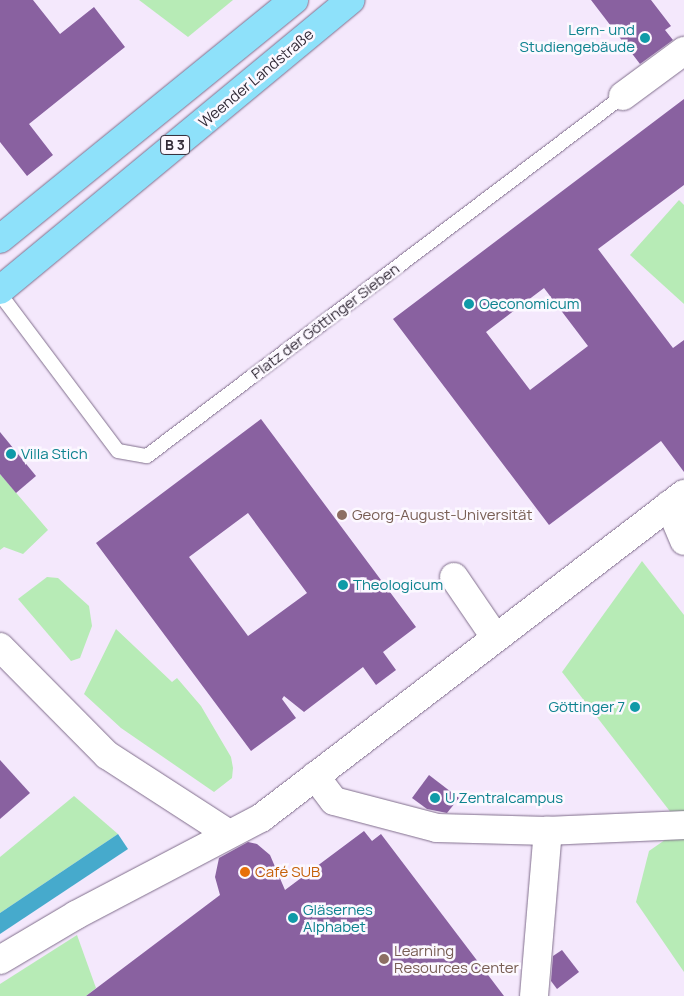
<!DOCTYPE html>
<html>
<head>
<meta charset="utf-8">
<style>
  body { margin:0 }
  #map { position:relative; width:684px; height:996px; overflow:hidden; background:#f4e8fc; font-family:Manrope,sans-serif }
  div>[style] { position:absolute }
  [style*='--x'] { left:calc(var(--x)*1px); top:calc(var(--y)*1px); width:calc(var(--w)*1px); rotate:calc(var(--a)*1deg) }
  .green>* { inset:0; background:#b7ebb6 }
  .water>* { inset:0; background:#46aacc }
  .building>* { inset:0; background:#8961a0 }
  .roads { filter:drop-shadow(0 0 1px #806e8c) drop-shadow(0 0 1px #806e8c) }
  .service>* { height:14px; margin:-7px; padding:0 7px; transform-origin:7px; border-radius:7px; background:#fff }
  .minor>* { height:28px; margin:-14px; padding:0 14px; transform-origin:14px; border-radius:14px; background:#fff }
  .primary>* { height:28px; margin:-14px; padding:0 14px; transform-origin:14px; border-radius:14px; background:#8ee1fa }
  .dots>* { width:14px; height:14px; translate:-50% -50%; box-sizing:border-box; border:2px solid #fcf8ff; border-radius:50% }
  span { translate:-50% -50%; white-space:nowrap; text-align:center; line-height:1.15; -webkit-text-stroke:5px #fcf8ff; paint-order:stroke }
  .shield-label span { padding:1px 4px; background:#fcf8ff; border:1px solid; border-radius:4px; -webkit-text-stroke-width:0 }
  .shield-label { font-size:14px; color:#332b38; font-weight:700 }
  .culture-label { font-size:15px; color:#0d838f }
  .right { translate:-100% -50%; text-align:right }
  .left { translate:0 -50%; text-align:left }
  .street-label { font-size:15px; color:#332b38 }
  .education-label { font-size:15px; color:#785e54 }
  .food-label { font-size:15px; color:#c56008 }
</style>
</head>
<body>
<div id="map">
  <div class="green">
    <i style="clip-path:polygon(139px 0,233px 0,188px 37px)"></i>
    <i style="clip-path:polygon(679px 200px,684px 205px,684px 304px,630px 255px)"></i>
    <i style="clip-path:polygon(0 474px,48px 530px,23px 554px,4px 547px,0 550px)"></i>
    <i style="clip-path:polygon(642px 561px,684px 615px,684px 814px,672px 814px,562px 672px)"></i>
    <i style="clip-path:polygon(47px 577px,58px 578px,89px 606px,92px 626px,80px 658px,71px 661px,18px 599px)"></i>
    <i style="clip-path:polygon(116px 629px,172px 682px,177px 678px,201px 706px,231px 757px,233px 768px,232px 778px,214px 792px,121px 728px,84px 694px)"></i>
    <i style="clip-path:polygon(74px 796px,118px 834px,0 913px,0 857px)"></i>
    <i style="clip-path:polygon(672px 835px,684px 835px,684px 972px,636px 902px,649px 851px)"></i>
    <i style="clip-path:polygon(77px 935px,96px 988px,86px 996px,0 996px,0 984px)"></i>
  </div>
  <div class="water">
    <i style="clip-path:polygon(118px 834px,128px 849px,0 934px,0 913px)"></i>
  </div>
  <div class="building">
    <i style="clip-path:polygon(0 0,33px 0,60px 34px,94px 7px,125px 47px,29px 124px,53px 155px,27px 176px,0 142px)"></i>
    <i style="clip-path:polygon(591px 0,651px 0,671px 26px,665px 30px,673px 40px,640px 64px)"></i>
    <i style="clip-path:polygon(evenodd,684px 99px,684px 185px,598px 249px,673px 348px,684px 340px,684px 472px,661px 441px,549px 525px,393px 319px,684px 99px,544px 288px,588px 346px,530px 390px,486px 332px,544px 288px)"></i>
    <i style="clip-path:polygon(evenodd,261px 419px,416px 627px,383px 652px,396px 670px,376px 685px,363px 667px,304px 712px,284px 696px,282px 699px,296px 718px,251px 751px,96px 543px,261px 419px,248px 513px,307px 593px,248px 636px,189px 557px,248px 513px)"></i>
    <i style="clip-path:polygon(0 432px,36px 476px,16px 493px,0 474px)"></i>
    <i style="clip-path:polygon(0 760px,30px 793px,0 819px)"></i>
    <i style="clip-path:polygon(429px 775px,459px 798px,447px 813px,427px 809px,412px 798px)"></i>
    <i style="clip-path:polygon(364px 831px,372px 841px,381px 834px,504px 996px,86px 996px,220px 895px,215px 877px,219px 858px,248px 842px,257px 844px,270px 855px,285px 890px)"></i>
    <i style="clip-path:polygon(562px 950px,579px 972px,557px 989px,551px 981px,553px 956px)"></i>
  </div>
  <div class="roads">
    <div class="service">
      <i style="--x:0;--y:294;--w:196;--a:53.1"></i>
      <i style="--x:118;--y:451;--w:29;--a:10"></i>
      <i style="--x:147;--y:456;--w:597;--a:-37.1"></i>
    </div>
    <div class="minor">
      <i style="--x:623;--y:96;--w:76;--a:-36.4"></i>
      <i style="--x:669;--y:505;--w:39;--a:67"></i>
      <i style="--x:454;--y:577;--w:73;--a:55.7"></i>
      <i style="--x:0;--y:647;--w:152;--a:45.3"></i>
      <i style="--x:107;--y:755;--w:145;--a:32.9"></i>
      <i style="--x:315;--y:776;--w:31;--a:53"></i>
      <i style="--x:334;--y:801;--w:106;--a:14.7"></i>
      <i style="--x:437;--y:828;--w:111;--a:1.5"></i>
      <i style="--x:548;--y:831;--w:136;--a:-2.5"></i>
      <i style="--x:0;--y:960;--w:88;--a:-30.6"></i>
      <i style="--x:76;--y:915;--w:209;--a:-27.7"></i>
      <i style="--x:261;--y:818;--w:533;--a:-37.45"></i>
      <i style="--x:534;--y:996;--w:166;--a:-85.2"></i>
    </div>
    <div class="primary">
      <i style="--x:0;--y:239;--w:379;--a:-39.1"></i>
      <i style="--x:0;--y:290;--w:455;--a:-39.6"></i>
    </div>
  </div>
  <div class="dots">
    <i style="left:645px;top:38px;background:#0f9aa8"></i>
    <i style="left:469px;top:304px;background:#0f9aa8"></i>
    <i style="left:11px;top:454px;background:#0f9aa8"></i>
    <i style="left:342px;top:515px;background:#8d6e63"></i>
    <i style="left:343px;top:585px;background:#0f9aa8"></i>
    <i style="left:635px;top:707px;background:#0f9aa8"></i>
    <i style="left:435px;top:798px;background:#0f9aa8"></i>
    <i style="left:245px;top:872px;background:#e8710a"></i>
    <i style="left:293px;top:918px;background:#0f9aa8"></i>
    <i style="left:384px;top:959px;background:#8d6e63"></i>
  </div>
  <div class="shield-label">
    <span style="left:175px;top:145px">B 3</span>
  </div>
  <div class="culture-label">
    <span class="right" style="left:635px;top:38px">Lern- und<br>Studiengebäude</span>
    <span class="left" style="left:479px;top:304px">Oeconomicum</span>
    <span class="left" style="left:21px;top:454px">Villa Stich</span>
    <span class="left" style="left:353px;top:585px">Theologicum</span>
    <span class="right" style="left:625px;top:707px">Göttinger 7</span>
    <span class="left" style="left:445px;top:798px">U Zentralcampus</span>
    <span class="left" style="left:303px;top:918px">Gläsernes<br>Alphabet</span>
  </div>
  <div class="street-label">
    <span style="left:256px;top:78px;rotate:-40deg">Weender Landstraße</span>
    <span style="left:325px;top:321px;rotate:-37deg">Platz der Göttinger Sieben</span>
  </div>
  <div class="education-label">
    <span class="left" style="left:352px;top:515px">Georg-August-Universität</span>
    <span class="left" style="left:394px;top:959px">Learning<br>Resources Center</span>
  </div>
  <div class="food-label">
    <span class="left" style="left:255px;top:872px">Café SUB</span>
  </div>
</div>
</body>
</html>
